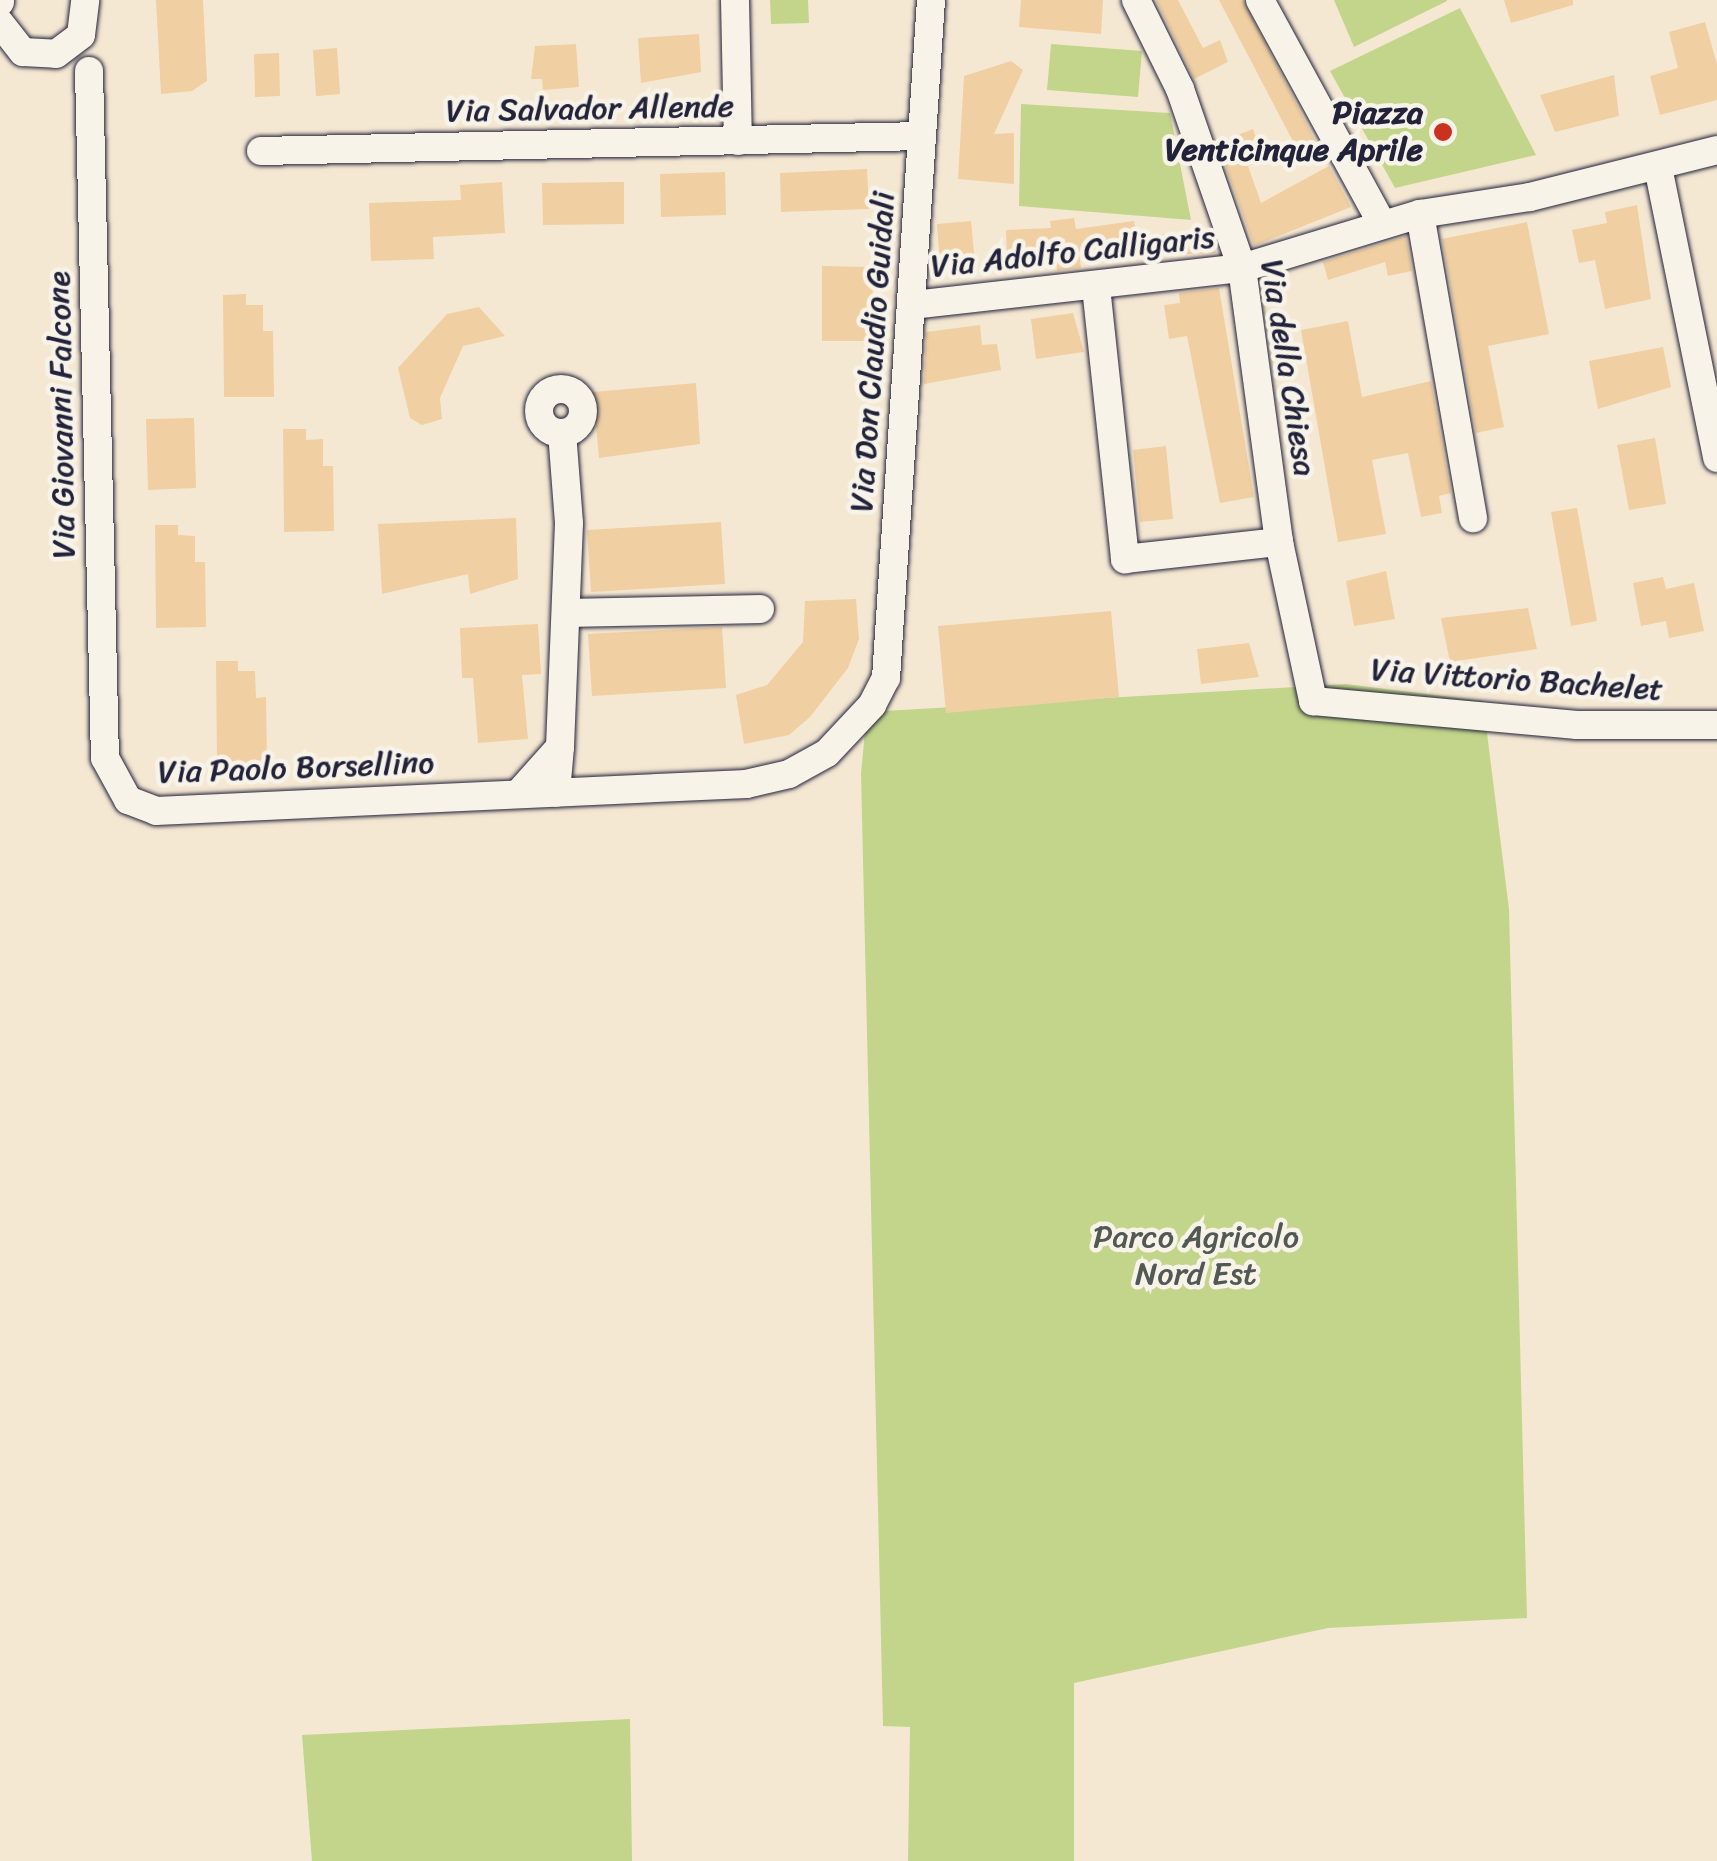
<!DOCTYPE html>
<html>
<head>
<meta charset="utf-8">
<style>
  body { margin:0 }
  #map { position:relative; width:1717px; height:1861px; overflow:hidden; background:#f5e8d3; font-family:Sriracha,sans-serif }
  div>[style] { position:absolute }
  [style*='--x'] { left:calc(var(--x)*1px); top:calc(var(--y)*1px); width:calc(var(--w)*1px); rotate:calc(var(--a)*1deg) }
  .green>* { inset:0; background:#c3d58a }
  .building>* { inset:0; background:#f0cfa2 }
  .roads { filter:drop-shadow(0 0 2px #22223b) drop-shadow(0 0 2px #22223b) }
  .minor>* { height:28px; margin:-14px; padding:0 14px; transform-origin:14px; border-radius:14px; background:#f7f3e8 }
  .minor>.ring { margin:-14px; padding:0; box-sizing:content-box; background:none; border:28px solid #f7f3e8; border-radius:50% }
  .dots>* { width:28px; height:28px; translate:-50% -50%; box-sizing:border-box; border:5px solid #f7f3e8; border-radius:50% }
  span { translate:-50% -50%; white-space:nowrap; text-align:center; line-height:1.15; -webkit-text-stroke:9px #f7f3e8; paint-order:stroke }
  .street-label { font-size:32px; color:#22223b }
  .poi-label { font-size:32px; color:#22223b; font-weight:700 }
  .right { translate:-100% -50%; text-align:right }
  .park-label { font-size:32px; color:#525853 }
</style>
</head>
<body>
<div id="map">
  <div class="green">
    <i style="clip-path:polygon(770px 0,808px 0,809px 23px,771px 24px)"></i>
    <i style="clip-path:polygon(1334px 0,1447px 0,1447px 1px,1354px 47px)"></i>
    <i style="clip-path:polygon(1460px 8px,1536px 155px,1395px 188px,1330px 71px)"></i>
    <i style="clip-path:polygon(1051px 44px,1142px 51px,1138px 97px,1047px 90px)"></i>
    <i style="clip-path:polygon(1021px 104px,1170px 113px,1191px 220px,1019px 206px)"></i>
    <i style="clip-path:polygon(1346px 684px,1483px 701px,1509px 909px,1527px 1618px,1328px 1628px,1074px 1683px,1074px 1861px,908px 1861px,910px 1727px,883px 1726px,861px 773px,867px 712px)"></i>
    <i style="clip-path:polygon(630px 1719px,632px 1861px,312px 1861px,302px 1735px)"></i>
  </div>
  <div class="building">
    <i style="clip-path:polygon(156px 0,203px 0,207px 81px,192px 91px,161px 94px)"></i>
    <i style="clip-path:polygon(1021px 0,1103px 0,1101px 34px,1019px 27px)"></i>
    <i style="clip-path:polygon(1156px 0,1178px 0,1203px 48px,1220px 40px,1228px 62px,1194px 79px)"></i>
    <i style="clip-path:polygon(1219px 0,1243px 0,1316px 142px,1297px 149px)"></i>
    <i style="clip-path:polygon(1504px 0,1573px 0,1573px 5px,1511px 23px)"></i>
    <i style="clip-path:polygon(1705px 22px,1717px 64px,1717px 100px,1660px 115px,1650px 76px,1678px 68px,1669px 32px)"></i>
    <i style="clip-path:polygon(699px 34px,701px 72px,641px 83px,638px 38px)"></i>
    <i style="clip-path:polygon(576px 44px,579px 87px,543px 90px,542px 79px,531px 79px,535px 46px)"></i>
    <i style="clip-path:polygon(337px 48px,340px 94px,316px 96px,313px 50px)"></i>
    <i style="clip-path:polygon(279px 53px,280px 96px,255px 97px,254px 54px)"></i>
    <i style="clip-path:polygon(1011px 61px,1023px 70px,994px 134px,1014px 133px,1014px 184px,958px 179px,964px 76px)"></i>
    <i style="clip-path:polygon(1614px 75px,1619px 116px,1555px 132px,1540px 95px)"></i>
    <i style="clip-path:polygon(1253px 129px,1264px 160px,1248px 166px,1261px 203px,1329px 166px,1351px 207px,1254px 246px,1217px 143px)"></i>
    <i style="clip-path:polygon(867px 169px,869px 209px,781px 212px,780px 173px)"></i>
    <i style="clip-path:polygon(725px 172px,726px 215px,661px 217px,660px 174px)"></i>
    <i style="clip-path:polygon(502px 182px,505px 233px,433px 237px,434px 259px,371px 261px,369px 203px,461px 200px,460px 185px)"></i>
    <i style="clip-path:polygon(624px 182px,624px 224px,543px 225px,542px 183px)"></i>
    <i style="clip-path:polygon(1637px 205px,1651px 299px,1605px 309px,1595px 260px,1579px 263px,1572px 230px,1607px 223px,1605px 212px)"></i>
    <i style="clip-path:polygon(1074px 218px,1076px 229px,1134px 221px,1138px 244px,1079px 252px,1081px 268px,1057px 271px,1055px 256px,1007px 258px,1006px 230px,1051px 228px,1050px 221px)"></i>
    <i style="clip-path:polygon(971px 221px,975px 263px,940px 266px,937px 224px)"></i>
    <i style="clip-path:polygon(1527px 222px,1549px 334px,1488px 346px,1504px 427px,1476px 433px,1442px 239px)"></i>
    <i style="clip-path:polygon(1210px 229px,1216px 253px,1162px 255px,1159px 235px)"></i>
    <i style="clip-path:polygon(1406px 236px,1412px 271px,1388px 276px,1385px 262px,1328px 280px,1323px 262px)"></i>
    <i style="clip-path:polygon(822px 266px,873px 267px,872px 341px,822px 341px)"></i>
    <i style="clip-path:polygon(1219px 288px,1254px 497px,1220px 503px,1187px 336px,1169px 339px,1164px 305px,1180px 303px,1179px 293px)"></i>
    <i style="clip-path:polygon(246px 294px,246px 305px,263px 305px,263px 331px,273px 331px,274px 397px,224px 397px,223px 295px)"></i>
    <i style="clip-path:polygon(479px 307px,505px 336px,463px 346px,440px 398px,442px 419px,422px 425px,410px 418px,398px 368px,447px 314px)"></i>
    <i style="clip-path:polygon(1073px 313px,1084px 352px,1036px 359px,1031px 319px)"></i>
    <i style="clip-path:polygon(1348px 321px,1362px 397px,1431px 381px,1451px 493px,1439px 496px,1442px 513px,1421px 517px,1408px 453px,1372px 460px,1386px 534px,1338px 542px,1301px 330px)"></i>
    <i style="clip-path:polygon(980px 325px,982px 345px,997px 344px,1001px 370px,924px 384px,926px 332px)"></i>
    <i style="clip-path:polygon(1663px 347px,1671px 387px,1598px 409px,1589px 361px)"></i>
    <i style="clip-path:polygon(696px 383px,700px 444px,599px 458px,593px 392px)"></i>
    <i style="clip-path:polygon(194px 418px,196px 488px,148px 490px,146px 419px)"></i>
    <i style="clip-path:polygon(283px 429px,306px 429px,306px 440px,323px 439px,323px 466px,333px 466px,334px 531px,284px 532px)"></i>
    <i style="clip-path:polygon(1655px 438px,1666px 504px,1629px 510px,1617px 445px)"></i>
    <i style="clip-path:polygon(1166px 446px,1173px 519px,1140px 522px,1133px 450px)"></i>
    <i style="clip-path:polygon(1577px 508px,1597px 621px,1571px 626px,1551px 512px)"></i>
    <i style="clip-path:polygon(516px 518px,518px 579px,470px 594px,468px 574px,382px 594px,378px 524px)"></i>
    <i style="clip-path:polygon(721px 522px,725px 584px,591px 592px,587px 530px)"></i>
    <i style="clip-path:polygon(155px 525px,178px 525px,178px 535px,195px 536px,195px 562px,205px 562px,206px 627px,156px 628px)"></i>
    <i style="clip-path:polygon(1386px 571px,1395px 619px,1354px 626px,1346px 581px)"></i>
    <i style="clip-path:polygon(1663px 577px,1666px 589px,1694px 583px,1704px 631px,1669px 638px,1666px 621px,1641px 626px,1633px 583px)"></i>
    <i style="clip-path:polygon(856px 599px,859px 639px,848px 668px,810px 717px,789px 735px,744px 744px,736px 695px,767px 685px,803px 642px,805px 601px)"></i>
    <i style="clip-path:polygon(1528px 608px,1537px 649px,1450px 662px,1441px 618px)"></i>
    <i style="clip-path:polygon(1111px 611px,1119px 697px,946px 713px,938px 626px)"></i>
    <i style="clip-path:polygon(538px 624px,541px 674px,522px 675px,528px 739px,478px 743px,473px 678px,462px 678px,460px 628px)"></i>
    <i style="clip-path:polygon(722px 627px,726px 688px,592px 696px,588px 634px)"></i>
    <i style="clip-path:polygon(1249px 643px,1259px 677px,1201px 684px,1197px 649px)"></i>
    <i style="clip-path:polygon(216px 661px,238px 661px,238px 671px,255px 671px,256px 698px,266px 697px,267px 763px,217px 764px)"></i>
  </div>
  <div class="roads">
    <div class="minor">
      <i style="--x:735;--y:0;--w:141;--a:88.8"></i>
      <i style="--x:1136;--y:0;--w:99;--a:63.7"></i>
      <i style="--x:1180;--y:89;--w:189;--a:70.9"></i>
      <i style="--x:1242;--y:268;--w:276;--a:82.3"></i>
      <i style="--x:1279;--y:542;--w:163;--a:77.9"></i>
      <i style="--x:1313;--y:701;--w:265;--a:5.2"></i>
      <i style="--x:1577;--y:725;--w:140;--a:0"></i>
      <i style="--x:1260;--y:0;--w:255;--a:61.4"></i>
      <i style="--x:0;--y:2;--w:2;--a:-90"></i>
      <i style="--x:0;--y:23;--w:37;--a:52"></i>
      <i style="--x:23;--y:52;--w:33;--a:3"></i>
      <i style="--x:56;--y:54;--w:31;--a:-37"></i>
      <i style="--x:81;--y:35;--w:35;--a:-83"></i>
      <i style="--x:89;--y:71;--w:687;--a:88.67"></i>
      <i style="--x:105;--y:758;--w:48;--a:61.3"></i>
      <i style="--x:128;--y:800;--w:30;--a:21"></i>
      <i style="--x:156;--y:811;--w:591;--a:-2.62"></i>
      <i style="--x:746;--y:784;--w:44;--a:-13.1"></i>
      <i style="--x:789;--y:774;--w:43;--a:-28.9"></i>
      <i style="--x:827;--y:753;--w:66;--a:-46.8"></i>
      <i style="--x:872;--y:705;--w:30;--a:-63"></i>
      <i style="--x:886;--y:678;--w:679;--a:-86.2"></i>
      <i style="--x:261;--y:151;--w:661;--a:-1.3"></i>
      <i style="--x:1658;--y:167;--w:297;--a:78.5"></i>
      <i style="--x:1420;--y:214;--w:309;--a:80.1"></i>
      <i style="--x:1096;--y:287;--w:274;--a:83.9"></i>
      <i style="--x:1125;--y:559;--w:155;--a:-6.3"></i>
      <i style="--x:912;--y:305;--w:332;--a:-6.4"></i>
      <i style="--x:1242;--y:268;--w:186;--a:-16.9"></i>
      <i style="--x:1420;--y:214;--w:111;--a:-8.8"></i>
      <i style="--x:1530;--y:197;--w:193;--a:-14.1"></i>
      <i class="ring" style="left:539px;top:389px;width:16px;height:16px"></i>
      <i style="--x:568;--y:613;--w:192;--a:-1.2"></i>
      <i style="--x:560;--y:747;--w:224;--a:-87.7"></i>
      <i style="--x:569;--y:523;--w:90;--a:-94.4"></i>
      <i style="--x:518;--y:794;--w:63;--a:-48.2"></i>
      <i style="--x:560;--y:747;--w:46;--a:95"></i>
    </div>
  </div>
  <div class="dots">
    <i style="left:1443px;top:132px;background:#c8321e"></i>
  </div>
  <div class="street-label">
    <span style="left:590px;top:109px;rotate:-1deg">Via Salvador Allende</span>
    <span style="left:1073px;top:252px;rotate:-6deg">Via Adolfo Calligaris</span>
    <span style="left:873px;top:352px;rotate:-86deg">Via Don Claudio Guidali</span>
    <span style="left:1288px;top:368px;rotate:81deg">Via della Chiesa</span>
    <span style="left:62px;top:415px;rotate:-91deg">Via Giovanni Falcone</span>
    <span style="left:1517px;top:680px;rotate:4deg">Via Vittorio Bachelet</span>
    <span style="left:296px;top:768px;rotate:-2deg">Via Paolo Borsellino</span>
  </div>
  <div class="poi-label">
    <span class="right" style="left:1423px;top:132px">Piazza<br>Venticinque Aprile</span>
  </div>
  <div class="park-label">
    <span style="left:1196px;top:1256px">Parco Agricolo<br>Nord Est</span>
  </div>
</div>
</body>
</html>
